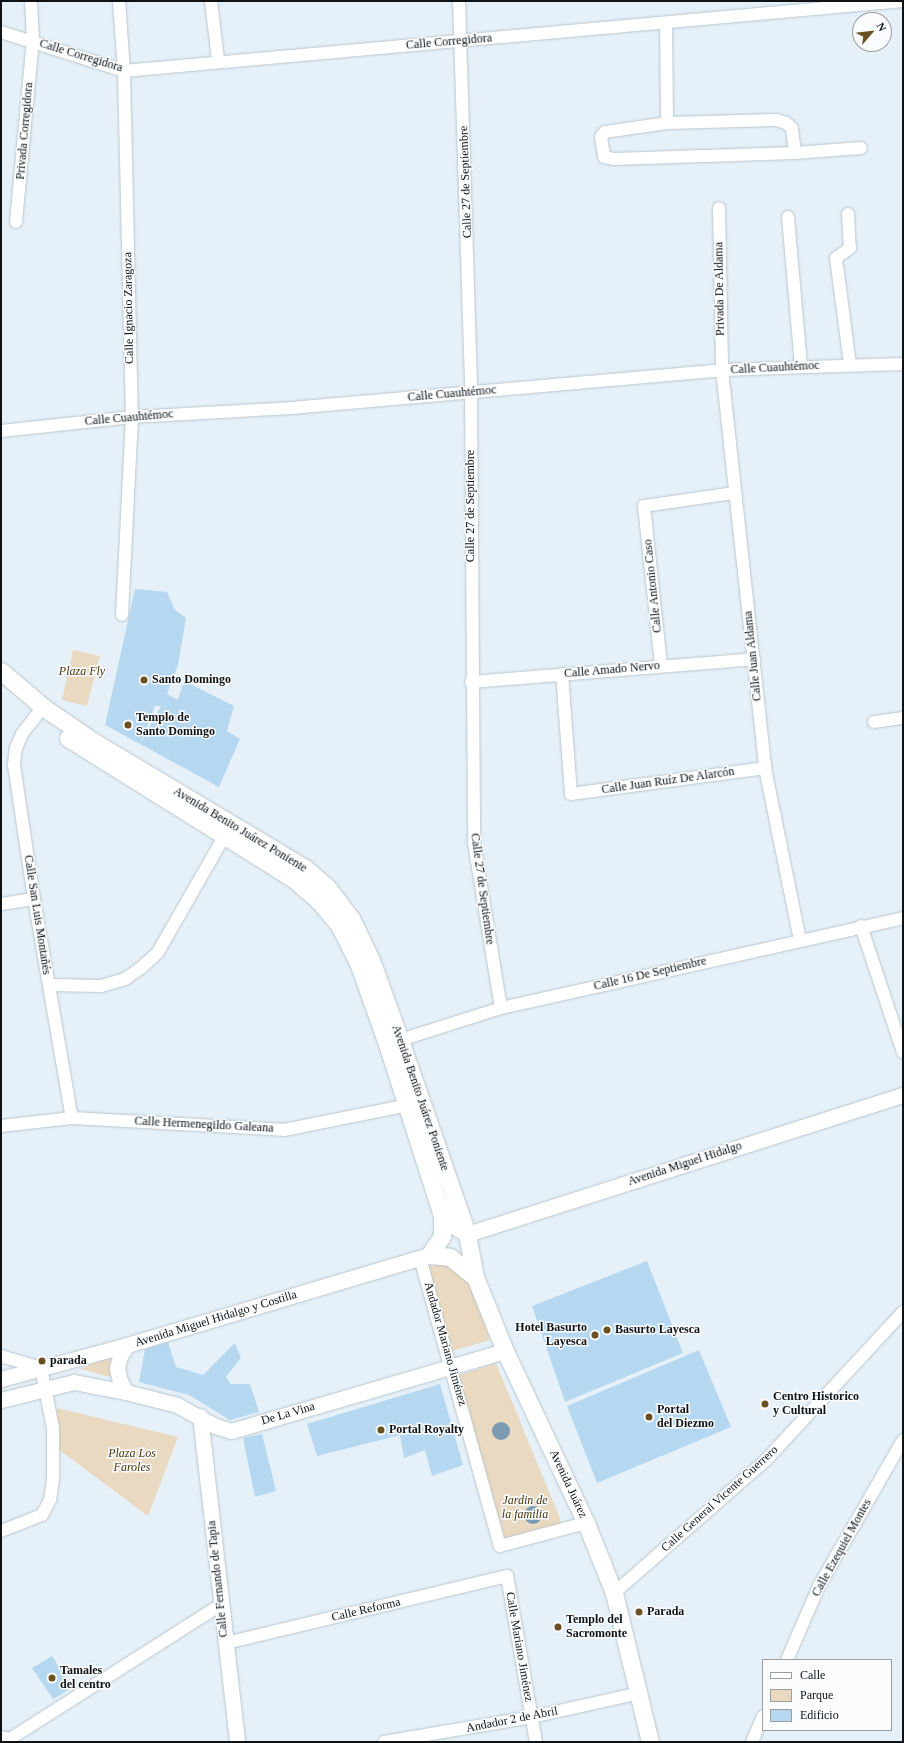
<!DOCTYPE html>
<html>
<head>
<meta charset="utf-8">
<style>
  body { margin:0 }
  #map { position:relative; width:904px; height:1743px; overflow:hidden; background:#e5f0f8; font-family:Georgia,serif }
  div>[style] { position:absolute }
  [style*='--x'] { left:calc(var(--x)*1px); top:calc(var(--y)*1px); width:calc(var(--w)*1px); rotate:calc(var(--a)*1deg) }
  .green>* { inset:0; background:#e9d9c0 }
  .water>* { inset:0; background:#7a9bb2 }
  .round { border-radius:50% }
  .building>* { inset:0; background:#b5d8f0 }
  .roads { filter:drop-shadow(0 0 1px #bac5cc) drop-shadow(0 0 1px #bac5cc) }
  .minor>* { height:12px; margin:-6px; padding:0 6px; transform-origin:6px; border-radius:6px; background:#fff }
  .tertiary>* { height:15px; margin:-7.5px; padding:0 7.5px; transform-origin:7.5px; border-radius:7.5px; background:#fff }
  .secondary>* { height:17px; margin:-8.5px; padding:0 8.5px; transform-origin:8.5px; border-radius:8.5px; background:#fff }
  .dots>* { width:11px; height:11px; translate:-50% -50%; box-sizing:border-box; border:2px solid #fafcfe; border-radius:50% }
  span { translate:-50% -50%; white-space:nowrap; text-align:center; line-height:1.15; -webkit-text-stroke:3px #fafcfe; paint-order:stroke }
  .street-label { font-size:12px; color:#0e1214 }
  .park-label { font-size:12px; color:#4a3309; font-style:italic }
  .poi-label { font-size:12px; color:#0e1214; font-weight:700 }
  .left { translate:0 -50%; text-align:left }
  .right { translate:-100% -50%; text-align:right }
  .frame { position:absolute; inset:0; border:2px solid #0e1214; pointer-events:none }
  .legend { position:absolute; left:762px; top:1659px; width:130px; height:72px; box-sizing:border-box; background:#fafcfe; border:1px solid #9c9ea0; margin:0; padding:5px 7px; list-style:none; font-size:12px; color:#0e1214 }
  .legend li { display:flex; align-items:center; gap:8px; height:20px }
  .legend b { width:20px; border:1px solid #9c9ea0 }
  .north { position:absolute; left:852px; top:12px; width:40px; height:40px; box-sizing:border-box; background:#fafcfe; border:1px solid #9c9ea0; border-radius:50%; rotate:62deg; font-size:11px; font-weight:700; line-height:16px; text-align:center; color:#0e1214 }
  .north::after { content:''; display:block; margin:auto; width:14px; height:18px; background:#6b5022; clip-path:polygon(50% 0,100% 100%,50% 72%,0 100%) }
</style>
</head>
<body>
<div id="map">
  <div class="green">
    <i style="clip-path:polygon(73px 650px,100px 656px,87px 706px,62px 700px)"></i>
    <i style="clip-path:polygon(447px 1262px,467px 1277px,490px 1340px,452px 1351px,427px 1267px)"></i>
    <i style="clip-path:polygon(111px 1356px,110px 1377px,80px 1369px)"></i>
    <i style="clip-path:polygon(496px 1363px,564px 1528px,506px 1542px,457px 1376px)"></i>
    <i style="clip-path:polygon(57px 1408px,178px 1437px,148px 1516px,54px 1446px)"></i>
  </div>
  <div class="water">
    <i class="round" style="left:492px;top:1422px;width:18px;height:18px"></i>
    <i class="round" style="left:524px;top:1506px;width:18px;height:18px"></i>
  </div>
  <div class="building">
    <i style="clip-path:polygon(135px 589px,167px 592px,175px 610px,186px 618px,178px 665px,167px 694px,178px 700px,184px 681px,234px 706px,227px 731px,240px 739px,219px 787px,140px 744px,161px 706px,155px 706px,140px 744px,105px 725px)"></i>
    <i style="clip-path:polygon(647px 1261px,683px 1353px,565px 1402px,532px 1306px)"></i>
    <i style="clip-path:polygon(168px 1342px,176px 1367px,203px 1375px,235px 1343px,241px 1358px,226px 1377px,231px 1384px,250px 1384px,259px 1412px,230px 1420px,189px 1395px,139px 1382px,145px 1349px)"></i>
    <i style="clip-path:polygon(699px 1350px,731px 1427px,597px 1483px,567px 1406px)"></i>
    <i style="clip-path:polygon(440px 1384px,463px 1465px,432px 1476px,425px 1450px,404px 1458px,400px 1435px,317px 1456px,307px 1424px)"></i>
    <i style="clip-path:polygon(262px 1434px,276px 1491px,255px 1497px,243px 1438px)"></i>
    <i style="clip-path:polygon(52px 1656px,72px 1688px,53px 1699px,32px 1668px)"></i>
  </div>
  <div class="roads">
    <div class="minor">
      <i style="--x:119;--y:1;--w:70;--a:85.9"></i>
      <i style="--x:124;--y:71;--w:346;--a:88.7"></i>
      <i style="--x:132;--y:417;--w:198;--a:92.9"></i>
      <i style="--x:211;--y:1;--w:59;--a:83.2"></i>
      <i style="--x:459;--y:1;--w:391;--a:88.2"></i>
      <i style="--x:471;--y:392;--w:451;--a:89.6"></i>
      <i style="--x:474;--y:843;--w:167;--a:80.7"></i>
      <i style="--x:666;--y:23;--w:100;--a:89.4"></i>
      <i style="--x:1;--y:32;--w:129;--a:17.6"></i>
      <i style="--x:124;--y:71;--w:782;--a:-5.13"></i>
      <i style="--x:795;--y:153;--w:25;--a:-97"></i>
      <i style="--x:792;--y:128;--w:8;--a:-140"></i>
      <i style="--x:786;--y:123;--w:10;--a:-163"></i>
      <i style="--x:776;--y:120;--w:109;--a:178.4"></i>
      <i style="--x:667;--y:123;--w:63;--a:171.7"></i>
      <i style="--x:605;--y:132;--w:6;--a:129"></i>
      <i style="--x:601;--y:137;--w:20;--a:81"></i>
      <i style="--x:604;--y:157;--w:10;--a:11"></i>
      <i style="--x:614;--y:159;--w:181;--a:-1.9"></i>
      <i style="--x:795;--y:153;--w:66;--a:-4.3"></i>
      <i style="--x:719;--y:208;--w:162;--a:88.9"></i>
      <i style="--x:722;--y:370;--w:400;--a:83.8"></i>
      <i style="--x:765;--y:768;--w:176;--a:78.5"></i>
      <i style="--x:848;--y:214;--w:34;--a:87"></i>
      <i style="--x:850;--y:248;--w:17;--a:144"></i>
      <i style="--x:836;--y:258;--w:107;--a:82.5"></i>
      <i style="--x:788;--y:217;--w:150;--a:85"></i>
      <i style="--x:16;--y:222;--w:183;--a:-84.7"></i>
      <i style="--x:33;--y:40;--w:39;--a:-93"></i>
      <i style="--x:1;--y:431;--w:132;--a:-6.1"></i>
      <i style="--x:132;--y:417;--w:159;--a:-3.2"></i>
      <i style="--x:291;--y:408;--w:433;--a:-5"></i>
      <i style="--x:722;--y:370;--w:181;--a:-1.9"></i>
      <i style="--x:661;--y:665;--w:160;--a:-96.1"></i>
      <i style="--x:644;--y:506;--w:91;--a:-8.2"></i>
      <i style="--x:562;--y:674;--w:120;--a:85.7"></i>
      <i style="--x:571;--y:794;--w:196;--a:-7.6"></i>
      <i style="--x:471;--y:682;--w:284;--a:-4.6"></i>
      <i style="--x:43;--y:707;--w:34;--a:128"></i>
      <i style="--x:22;--y:734;--w:15;--a:113"></i>
      <i style="--x:16;--y:748;--w:17;--a:97"></i>
      <i style="--x:14;--y:765;--w:135;--a:81.5"></i>
      <i style="--x:34;--y:899;--w:222;--a:80.2"></i>
      <i style="--x:874;--y:722;--w:29;--a:-8"></i>
      <i style="--x:1;--y:904;--w:33;--a:-9"></i>
      <i style="--x:861;--y:926;--w:133;--a:71.6"></i>
      <i style="--x:49;--y:985;--w:52;--a:1.1"></i>
      <i style="--x:101;--y:986;--w:25;--a:-16"></i>
      <i style="--x:125;--y:979;--w:19;--a:-35"></i>
      <i style="--x:141;--y:968;--w:23;--a:-43"></i>
      <i style="--x:158;--y:952;--w:141;--a:-60.2"></i>
      <i style="--x:394;--y:1042;--w:112;--a:-17.6"></i>
      <i style="--x:501;--y:1008;--w:412;--a:-12.6"></i>
      <i style="--x:1;--y:1126;--w:71;--a:-6.4"></i>
      <i style="--x:72;--y:1118;--w:212;--a:3.2"></i>
      <i style="--x:284;--y:1130;--w:133;--a:-11.3"></i>
      <i style="--x:420;--y:1258;--w:299;--a:74.5"></i>
      <i style="--x:500;--y:1546;--w:89;--a:-15"></i>
      <i style="--x:1;--y:1356;--w:42;--a:16.7"></i>
      <i style="--x:41;--y:1368;--w:61;--a:78.7"></i>
      <i style="--x:53;--y:1428;--w:51;--a:90"></i>
      <i style="--x:53;--y:1479;--w:21;--a:98"></i>
      <i style="--x:50;--y:1500;--w:17;--a:118"></i>
      <i style="--x:42;--y:1515;--w:44;--a:158.7"></i>
      <i style="--x:614;--y:1593;--w:202;--a:-41.2"></i>
      <i style="--x:766;--y:1460;--w:202;--a:-47.2"></i>
      <i style="--x:226;--y:1643;--w:289;--a:-13.4"></i>
      <i style="--x:507;--y:1576;--w:169;--a:80.1"></i>
      <i style="--x:787;--y:1660;--w:81;--a:-66.6"></i>
      <i style="--x:819;--y:1586;--w:168;--a:-60.1"></i>
      <i style="--x:1;--y:1737;--w:9;--a:13"></i>
      <i style="--x:10;--y:1739;--w:251;--a:-32.5"></i>
      <i style="--x:384;--y:1742;--w:150;--a:-9.6"></i>
      <i style="--x:532;--y:1717;--w:111;--a:-12.5"></i>
      <i style="--x:752;--y:1742;--w:28;--a:-67"></i>
    </div>
    <div class="tertiary">
      <i style="--x:441;--y:1204;--w:28;--a:58"></i>
      <i style="--x:456;--y:1228;--w:13;--a:29"></i>
      <i style="--x:467;--y:1234;--w:458;--a:-17.7"></i>
      <i style="--x:1;--y:1379;--w:131;--a:-15.1"></i>
      <i style="--x:127;--y:1345;--w:315;--a:-16.6"></i>
      <i style="--x:126;--y:1392;--w:13;--a:-119"></i>
      <i style="--x:120;--y:1381;--w:13;--a:-103"></i>
      <i style="--x:117;--y:1368;--w:12;--a:-76"></i>
      <i style="--x:120;--y:1356;--w:13;--a:-58"></i>
      <i style="--x:1;--y:1400;--w:75;--a:-13.9"></i>
      <i style="--x:74;--y:1382;--w:53;--a:10.9"></i>
      <i style="--x:126;--y:1392;--w:53;--a:14.3"></i>
      <i style="--x:177;--y:1405;--w:43;--a:28.9"></i>
      <i style="--x:215;--y:1426;--w:17;--a:17"></i>
      <i style="--x:231;--y:1431;--w:285;--a:-16.3"></i>
      <i style="--x:200;--y:1416;--w:328;--a:83.5"></i>
    </div>
    <div class="secondary">
      <i style="--x:1;--y:671;--w:55;--a:40.6"></i>
      <i style="--x:43;--y:707;--w:58;--a:34.5"></i>
      <i style="--x:91;--y:740;--w:249;--a:30.9"></i>
      <i style="--x:305;--y:868;--w:30;--a:41"></i>
      <i style="--x:328;--y:888;--w:38;--a:53"></i>
      <i style="--x:351;--y:918;--w:47;--a:64.5"></i>
      <i style="--x:371;--y:960;--w:85;--a:70.1"></i>
      <i style="--x:400;--y:1040;--w:205;--a:70.9"></i>
      <i style="--x:467;--y:1234;--w:44;--a:79.5"></i>
      <i style="--x:475;--y:1277;--w:80;--a:67.9"></i>
      <i style="--x:505;--y:1351;--w:190;--a:64.8"></i>
      <i style="--x:586;--y:1523;--w:75;--a:68.2"></i>
      <i style="--x:614;--y:1593;--w:153;--a:76.4"></i>
      <i style="--x:68;--y:738;--w:268;--a:32"></i>
      <i style="--x:295;--y:880;--w:32;--a:41"></i>
      <i style="--x:319;--y:901;--w:31;--a:50"></i>
      <i style="--x:339;--y:925;--w:45;--a:63.4"></i>
      <i style="--x:359;--y:965;--w:84;--a:70.5"></i>
      <i style="--x:387;--y:1044;--w:180;--a:72.2"></i>
      <i style="--x:442;--y:1215;--w:21;--a:90"></i>
      <i style="--x:442;--y:1236;--w:23;--a:124"></i>
      <i style="--x:429;--y:1255;--w:21;--a:5"></i>
      <i style="--x:450;--y:1257;--w:32;--a:39"></i>
    </div>
  </div>
  <div class="dots">
    <i style="left:144px;top:680px;background:#6b5022"></i>
    <i style="left:128px;top:725px;background:#6b5022"></i>
    <i style="left:607px;top:1330px;background:#6b5022"></i>
    <i style="left:595px;top:1335px;background:#6b5022"></i>
    <i style="left:42px;top:1361px;background:#6b5022"></i>
    <i style="left:765px;top:1404px;background:#6b5022"></i>
    <i style="left:649px;top:1417px;background:#6b5022"></i>
    <i style="left:381px;top:1430px;background:#6b5022"></i>
    <i style="left:639px;top:1612px;background:#6b5022"></i>
    <i style="left:558px;top:1627px;background:#6b5022"></i>
    <i style="left:52px;top:1678px;background:#6b5022"></i>
  </div>
  <div class="street-label">
    <span style="left:449px;top:42px;rotate:-5deg">Calle Corregidora</span>
    <span style="left:81px;top:56px;rotate:17deg">Calle Corregidora</span>
    <span style="left:25px;top:131px;rotate:-85deg">Privada Corregidora</span>
    <span style="left:466px;top:182px;rotate:-92deg">Calle 27 de Septiembre</span>
    <span style="left:720px;top:289px;rotate:-91deg">Privada De Aldama</span>
    <span style="left:129px;top:308px;rotate:-91deg">Calle Ignacio Zaragoza</span>
    <span style="left:775px;top:368px;rotate:-3deg">Calle Cuauhtémoc</span>
    <span style="left:452px;top:394px;rotate:-5deg">Calle Cuauhtémoc</span>
    <span style="left:129px;top:418px;rotate:-5deg">Calle Cuauhtémoc</span>
    <span style="left:471px;top:506px;rotate:-90deg">Calle 27 de Septiembre</span>
    <span style="left:653px;top:586px;rotate:-96deg">Calle Antonio Caso</span>
    <span style="left:753px;top:656px;rotate:-96deg">Calle Juan Aldama</span>
    <span style="left:612px;top:670px;rotate:-5deg">Calle Amado Nervo</span>
    <span style="left:668px;top:781px;rotate:-8deg">Calle Juan Ruíz De Alarcón</span>
    <span style="left:240px;top:830px;rotate:31deg">Avenida Benito Juárez Poniente</span>
    <span style="left:482px;top:889px;rotate:82deg">Calle 27 de Septiembre</span>
    <span style="left:37px;top:915px;rotate:81deg">Calle San Luis Montañés</span>
    <span style="left:650px;top:974px;rotate:-13deg">Calle 16 De Septiembre</span>
    <span style="left:420px;top:1098px;rotate:71deg">Avenida Benito Juárez Poniente</span>
    <span style="left:204px;top:1125px;rotate:3deg">Calle Hermenegildo Galeana</span>
    <span style="left:685px;top:1164px;rotate:-18deg">Avenida Miguel Hidalgo</span>
    <span style="left:216px;top:1319px;rotate:-17deg">Avenida Miguel Hidalgo y Costilla</span>
    <span style="left:445px;top:1344px;rotate:74deg">Andador Mariano Jiménez</span>
    <span style="left:288px;top:1414px;rotate:-16deg">De La Vina</span>
    <span style="left:568px;top:1484px;rotate:65deg">Avenida Juárez</span>
    <span style="left:720px;top:1499px;rotate:-42deg">Calle General Vicente Guerrero</span>
    <span style="left:842px;top:1548px;rotate:-61deg">Calle Ezequiel Montes</span>
    <span style="left:218px;top:1579px;rotate:-96deg">Calle Fernando de Tapia</span>
    <span style="left:366px;top:1610px;rotate:-13deg">Calle Reforma</span>
    <span style="left:519px;top:1647px;rotate:80deg">Calle Mariano Jiménez</span>
    <span style="left:512px;top:1720px;rotate:-11deg">Andador 2 de Abril</span>
  </div>
  <div class="park-label">
    <span style="left:82px;top:672px">Plaza Fly</span>
    <span style="left:132px;top:1461px">Plaza Los<br>Faroles</span>
    <span style="left:525px;top:1508px">Jardin de<br>la familia</span>
  </div>
  <div class="poi-label">
    <span class="left" style="left:152px;top:680px">Santo Domingo</span>
    <span class="left" style="left:136px;top:725px">Templo de<br>Santo Domingo</span>
    <span class="right" style="left:587px;top:1335px">Hotel Basurto<br>Layesca</span>
    <span class="left" style="left:615px;top:1330px">Basurto Layesca</span>
    <span class="left" style="left:50px;top:1361px">parada</span>
    <span class="left" style="left:773px;top:1404px">Centro Historico<br>y Cultural</span>
    <span class="left" style="left:657px;top:1417px">Portal<br>del Diezmo</span>
    <span class="left" style="left:389px;top:1430px">Portal Royalty</span>
    <span class="left" style="left:647px;top:1612px">Parada</span>
    <span class="left" style="left:566px;top:1627px">Templo del<br>Sacromonte</span>
    <span class="left" style="left:60px;top:1678px">Tamales<br>del centro</span>
  </div>
  <div class="frame"></div>
  <ul class="legend">
  <li><b style="height:5px;background:#fff"></b>Calle</li>
  <li><b style="height:11px;background:#e9d9c0"></b>Parque</li>
  <li><b style="height:11px;background:#b5d8f0"></b>Edificio</li>
  </ul>
  <div class="north">N</div>
</div>
</body>
</html>
